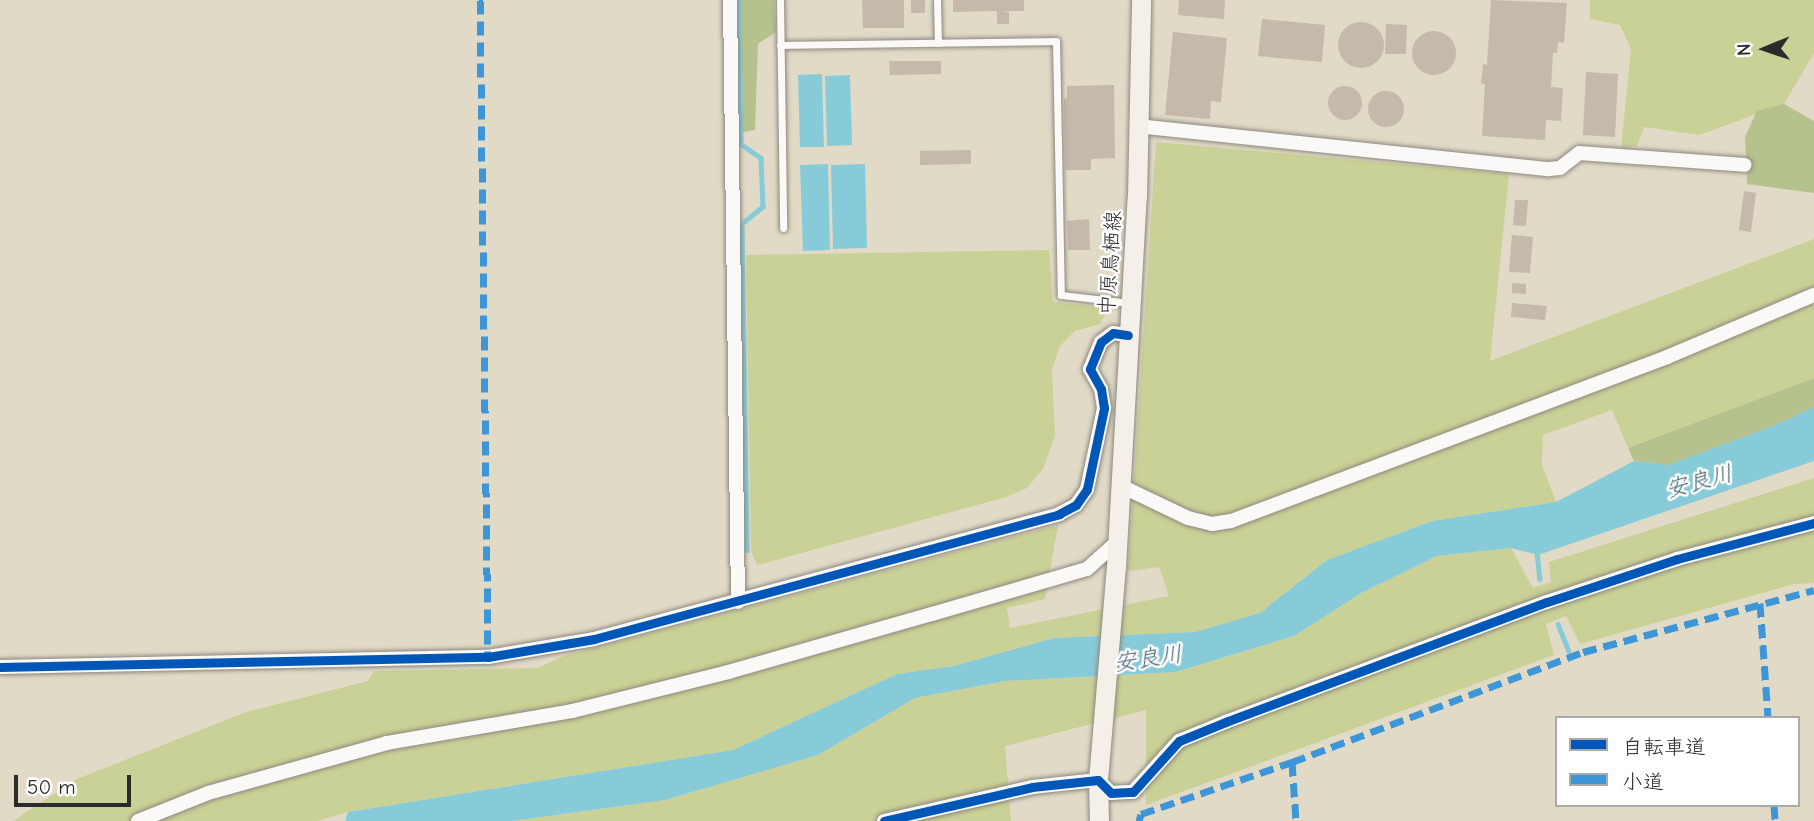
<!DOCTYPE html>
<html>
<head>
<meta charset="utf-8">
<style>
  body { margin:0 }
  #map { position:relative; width:1814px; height:821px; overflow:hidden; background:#e1dac7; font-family:"Comic Neue","Klee One",sans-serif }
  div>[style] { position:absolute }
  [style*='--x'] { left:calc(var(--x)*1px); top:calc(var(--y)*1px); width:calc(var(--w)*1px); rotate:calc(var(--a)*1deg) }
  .green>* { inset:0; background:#cad196 }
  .forest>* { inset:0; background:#b5c28e }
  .water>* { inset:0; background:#88cbd8 }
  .stream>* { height:4.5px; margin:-2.25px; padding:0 2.25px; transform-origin:2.25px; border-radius:2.25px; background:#88cbd8 }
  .building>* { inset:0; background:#c4b9aa }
  .round { border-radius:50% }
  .roads { filter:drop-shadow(0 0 2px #8c887e) drop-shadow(0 0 2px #8c887e) }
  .lane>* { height:7px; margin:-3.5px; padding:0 3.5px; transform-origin:3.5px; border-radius:3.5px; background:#faf9f7 }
  .street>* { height:14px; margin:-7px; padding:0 7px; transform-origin:7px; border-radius:7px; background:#faf9f7 }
  .secondary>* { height:19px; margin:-9.5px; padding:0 9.5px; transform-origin:9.5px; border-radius:9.5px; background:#f4f0e9 }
  .quiet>* { height:7px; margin-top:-3.5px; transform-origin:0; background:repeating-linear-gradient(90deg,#3c96d7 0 14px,transparent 0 21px) }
  .cycleway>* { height:9px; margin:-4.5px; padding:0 4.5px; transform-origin:4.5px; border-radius:4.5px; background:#0057b8 }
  span { translate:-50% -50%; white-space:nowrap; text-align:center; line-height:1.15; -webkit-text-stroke:5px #fff; paint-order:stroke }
  .street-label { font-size:21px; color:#2b2b2b }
  .water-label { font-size:23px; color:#3e616a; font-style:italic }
  .legend { position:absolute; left:1555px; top:716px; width:245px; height:91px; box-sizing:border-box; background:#fff; border:2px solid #aaa; margin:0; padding:9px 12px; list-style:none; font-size:21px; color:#2b2b2b }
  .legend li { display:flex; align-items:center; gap:14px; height:35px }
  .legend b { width:35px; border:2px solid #aaa }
  .north { position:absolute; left:1730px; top:14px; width:70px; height:70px; -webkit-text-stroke:5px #fff; paint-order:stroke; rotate:268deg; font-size:19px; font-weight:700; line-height:28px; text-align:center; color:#2b2b2b }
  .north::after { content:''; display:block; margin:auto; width:24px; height:32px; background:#2b2b2b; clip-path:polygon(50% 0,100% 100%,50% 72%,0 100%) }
  .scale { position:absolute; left:14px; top:775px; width:117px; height:32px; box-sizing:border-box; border:4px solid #2b2b2b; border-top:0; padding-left:9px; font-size:21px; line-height:24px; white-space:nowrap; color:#2b2b2b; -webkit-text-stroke:5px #fff; paint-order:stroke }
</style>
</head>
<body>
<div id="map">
  <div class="green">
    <i style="clip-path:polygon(1590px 0,1814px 0,1814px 53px,1784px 104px,1699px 135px,1644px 127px,1637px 146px,1621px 148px,1631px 49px,1620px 25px,1590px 19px)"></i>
    <i style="clip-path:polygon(1156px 142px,1509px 174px,1490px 361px,1814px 239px,1814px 378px,1628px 448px,1612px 410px,1543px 435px,1542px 465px,1556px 502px,1432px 521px,1327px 560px,1260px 613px,1195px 632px,1054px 638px,954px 666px,897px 674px,733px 750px,348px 812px,317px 821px,13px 821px,77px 779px,246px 712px,368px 681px,374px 671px,537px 668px,564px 656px,1058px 525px,1045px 599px,1007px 608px,1010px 628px,1169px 596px,1159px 567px,1128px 571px)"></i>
    <i style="clip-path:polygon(1049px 250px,1053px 302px,1101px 307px,1106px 312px,1100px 324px,1075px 331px,1059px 347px,1052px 370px,1055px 436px,1043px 469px,1027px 488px,1006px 497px,757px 565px,751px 551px,746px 255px)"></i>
    <i style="clip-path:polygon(1814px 478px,1814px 583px,1794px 584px,1580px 644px,1566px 616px,1546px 624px,1554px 655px,1146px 805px,1146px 710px,1005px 746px,1011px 821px,512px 821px,665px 800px,818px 755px,915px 698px,1005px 681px,1177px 672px,1294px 636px,1363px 592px,1437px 556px,1511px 548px,1533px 588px,1551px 582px,1549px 562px)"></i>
  </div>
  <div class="forest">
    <i style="clip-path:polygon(741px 0,774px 0,776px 32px,758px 44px,755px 130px,743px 132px)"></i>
    <i style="clip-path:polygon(1784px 104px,1814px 121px,1814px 193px,1747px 184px,1745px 137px,1757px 111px)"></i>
    <i style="clip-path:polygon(1814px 378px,1814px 407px,1778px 424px,1668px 465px,1634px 461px,1628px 448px)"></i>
  </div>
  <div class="water">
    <i style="clip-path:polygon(822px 74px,824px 147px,800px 147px,798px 75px)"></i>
    <i style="clip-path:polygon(850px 75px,852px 145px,827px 146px,825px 76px)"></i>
    <i style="clip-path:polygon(828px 164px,830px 250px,803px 251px,800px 165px)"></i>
    <i style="clip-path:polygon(865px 164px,867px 248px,833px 249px,831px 165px)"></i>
    <i style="clip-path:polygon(1814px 407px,1814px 461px,1538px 555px,1511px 548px,1437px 556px,1363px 592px,1294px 636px,1176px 672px,1005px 681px,915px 698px,818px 755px,665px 800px,512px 821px,345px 821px,348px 812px,733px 750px,897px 674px,954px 666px,1054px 638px,1195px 632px,1260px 613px,1327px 560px,1432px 521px,1556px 502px,1634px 461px,1668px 465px,1778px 424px)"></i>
  </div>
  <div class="stream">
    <i style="--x:739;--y:0;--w:144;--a:89.2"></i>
    <i style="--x:741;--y:144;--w:24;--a:35"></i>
    <i style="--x:761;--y:158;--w:49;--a:87.7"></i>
    <i style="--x:763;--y:207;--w:27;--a:141"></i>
    <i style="--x:742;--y:224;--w:326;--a:89.1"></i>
    <i style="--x:1537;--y:552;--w:27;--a:84"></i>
    <i style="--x:1558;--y:624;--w:29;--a:68"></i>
  </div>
  <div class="building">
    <i style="clip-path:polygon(862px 0,904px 0,904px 28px,863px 28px)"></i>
    <i style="clip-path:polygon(911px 0,925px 0,925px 13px,911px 13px)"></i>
    <i style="clip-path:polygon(953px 0,1024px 0,1024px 11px,1001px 11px,1009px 12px,1009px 24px,997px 24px,997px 11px,953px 12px)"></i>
    <i style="clip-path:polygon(1179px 0,1225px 0,1224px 19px,1178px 15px)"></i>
    <i style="clip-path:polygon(1491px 0,1567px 3px,1564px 43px,1558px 42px,1557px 53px,1553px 53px,1551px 87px,1563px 88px,1561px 121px,1546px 120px,1545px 140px,1482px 136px,1485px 84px,1481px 84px,1483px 64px,1487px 65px)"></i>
    <i style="clip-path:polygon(1262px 19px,1325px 25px,1322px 62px,1258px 56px)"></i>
    <i class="round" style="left:1338px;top:22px;width:46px;height:46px"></i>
    <i style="clip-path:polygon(1386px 24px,1407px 25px,1406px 54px,1385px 54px)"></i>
    <i class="round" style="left:1412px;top:31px;width:44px;height:44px"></i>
    <i style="clip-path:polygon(1173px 32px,1227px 38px,1221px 102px,1211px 101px,1210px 119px,1165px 115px)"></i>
    <i style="clip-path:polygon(889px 61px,941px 61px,941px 74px,890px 75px)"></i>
    <i style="clip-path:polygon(1586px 72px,1618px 74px,1615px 137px,1583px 135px)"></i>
    <i style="clip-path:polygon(1114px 85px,1115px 158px,1091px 159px,1091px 170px,1065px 170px,1064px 99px,1067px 98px,1067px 86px)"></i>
    <i class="round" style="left:1328px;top:86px;width:34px;height:34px"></i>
    <i class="round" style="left:1368px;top:91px;width:36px;height:36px"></i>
    <i style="clip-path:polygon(971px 150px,971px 164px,920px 165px,920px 151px)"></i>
    <i style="clip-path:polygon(1744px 191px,1756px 193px,1751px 232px,1739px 230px)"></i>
    <i style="clip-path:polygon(1515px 200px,1528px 200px,1526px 226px,1513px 225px)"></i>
    <i style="clip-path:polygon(1089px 219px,1090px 250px,1068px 250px,1067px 221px)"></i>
    <i style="clip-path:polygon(1512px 235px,1533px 237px,1530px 273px,1509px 272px)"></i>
    <i style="clip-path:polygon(1512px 283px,1526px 284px,1526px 294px,1512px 293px)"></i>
    <i style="clip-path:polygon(1512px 303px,1547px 306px,1545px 320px,1511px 317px)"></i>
  </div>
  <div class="roads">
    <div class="lane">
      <i style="--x:780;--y:0;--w:228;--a:89.2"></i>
      <i style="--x:937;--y:0;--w:43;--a:88.7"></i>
      <i style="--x:780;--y:45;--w:276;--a:-0.8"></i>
      <i style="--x:1056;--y:41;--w:254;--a:88.9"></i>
      <i style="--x:1061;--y:295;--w:68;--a:6.7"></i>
    </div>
    <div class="street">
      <i style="--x:730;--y:0;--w:602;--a:89.24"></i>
      <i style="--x:1137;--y:126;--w:414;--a:6"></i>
      <i style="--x:1549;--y:169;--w:11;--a:-5"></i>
      <i style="--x:1560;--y:168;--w:24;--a:-38"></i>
      <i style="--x:1579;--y:153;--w:166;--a:4.1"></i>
      <i style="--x:1121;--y:486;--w:74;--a:25.5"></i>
      <i style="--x:1188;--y:518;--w:25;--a:14"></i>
      <i style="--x:1212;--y:524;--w:19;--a:-9"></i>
      <i style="--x:1231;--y:521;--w:466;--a:-20.6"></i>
      <i style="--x:1667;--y:357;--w:160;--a:-22.9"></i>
      <i style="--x:0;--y:667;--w:488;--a:-1.2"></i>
      <i style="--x:488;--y:657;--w:108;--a:-9.6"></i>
      <i style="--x:594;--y:639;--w:482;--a:-15"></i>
      <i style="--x:1059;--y:514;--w:19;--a:-28"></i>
      <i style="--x:1076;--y:505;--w:19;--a:-55"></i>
      <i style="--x:1087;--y:489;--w:83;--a:-78.1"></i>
      <i style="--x:1104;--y:408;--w:19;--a:-99"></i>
      <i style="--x:1101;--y:389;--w:23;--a:-119"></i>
      <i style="--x:1090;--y:369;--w:29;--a:-68"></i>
      <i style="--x:1101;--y:342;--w:15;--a:-37"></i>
      <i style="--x:1113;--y:333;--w:15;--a:8"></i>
      <i style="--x:138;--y:821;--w:75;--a:-21.8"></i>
      <i style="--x:208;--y:793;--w:186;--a:-15.6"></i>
      <i style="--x:387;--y:743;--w:188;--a:-9.8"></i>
      <i style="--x:572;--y:711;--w:161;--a:-14"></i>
      <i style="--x:728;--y:672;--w:212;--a:-15.9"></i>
      <i style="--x:932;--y:614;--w:161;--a:-16.2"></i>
      <i style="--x:1087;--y:569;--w:42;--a:-42.1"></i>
      <i style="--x:884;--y:821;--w:152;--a:-12.9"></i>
      <i style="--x:1032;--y:787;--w:66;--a:-6.1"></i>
      <i style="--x:1098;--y:780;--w:18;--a:45"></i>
      <i style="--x:1111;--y:793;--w:22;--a:-3"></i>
      <i style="--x:1133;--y:792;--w:69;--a:-48"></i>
      <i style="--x:1179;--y:741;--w:53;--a:-22.2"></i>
      <i style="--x:1228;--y:721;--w:340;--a:-20.5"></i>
      <i style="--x:1547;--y:602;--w:137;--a:-18.3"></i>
      <i style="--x:1677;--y:559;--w:142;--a:-14.7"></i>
    </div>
    <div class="secondary">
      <i style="--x:1099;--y:821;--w:41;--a:-91.4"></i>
      <i style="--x:1098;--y:780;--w:214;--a:-85.2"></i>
      <i style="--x:1116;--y:567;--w:371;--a:-86.8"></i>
      <i style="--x:1137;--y:197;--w:197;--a:-88.8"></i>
    </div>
  </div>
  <div class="quiet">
    <i style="--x:480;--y:0;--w:657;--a:89.3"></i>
    <i style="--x:1760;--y:603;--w:115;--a:86"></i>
    <i style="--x:1292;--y:762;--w:59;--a:86.1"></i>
    <i style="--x:1774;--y:805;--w:16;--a:86"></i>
    <i style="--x:1139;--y:821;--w:7;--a:-74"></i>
    <i style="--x:1141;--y:814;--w:160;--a:-19"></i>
    <i style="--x:1292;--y:762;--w:311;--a:-20.7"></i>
    <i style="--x:1583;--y:652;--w:239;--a:-15"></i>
  </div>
  <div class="cycleway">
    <i style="--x:0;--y:667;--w:488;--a:-1.2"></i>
    <i style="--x:488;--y:657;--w:108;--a:-9.6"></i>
    <i style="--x:594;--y:639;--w:482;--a:-15"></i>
    <i style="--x:1059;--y:514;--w:19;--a:-28"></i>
    <i style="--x:1076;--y:505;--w:19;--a:-55"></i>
    <i style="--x:1087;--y:489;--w:83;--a:-78.1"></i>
    <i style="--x:1104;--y:408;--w:19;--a:-99"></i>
    <i style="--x:1101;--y:389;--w:23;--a:-119"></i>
    <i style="--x:1090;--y:369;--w:29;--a:-68"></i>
    <i style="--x:1101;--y:342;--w:15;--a:-37"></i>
    <i style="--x:1113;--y:333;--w:15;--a:8"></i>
    <i style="--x:884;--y:821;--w:152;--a:-12.9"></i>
    <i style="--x:1032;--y:787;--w:66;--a:-6.1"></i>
    <i style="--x:1098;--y:780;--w:18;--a:45"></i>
    <i style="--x:1111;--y:793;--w:22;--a:-3"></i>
    <i style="--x:1133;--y:792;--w:69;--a:-48"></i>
    <i style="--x:1179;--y:741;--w:53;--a:-22.2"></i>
    <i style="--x:1228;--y:721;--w:340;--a:-20.5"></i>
    <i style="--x:1547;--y:602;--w:137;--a:-18.3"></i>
    <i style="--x:1677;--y:559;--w:142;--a:-14.7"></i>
  </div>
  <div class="street-label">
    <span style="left:1110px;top:263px;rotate:-86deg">中原鳥栖線</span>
  </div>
  <div class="water-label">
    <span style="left:1699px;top:482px;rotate:-15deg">安良川</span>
    <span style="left:1148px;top:659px;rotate:-8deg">安良川</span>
  </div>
  <ul class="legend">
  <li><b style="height:9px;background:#0057b8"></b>自転車道</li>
  <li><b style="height:9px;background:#3c96d7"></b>小道</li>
  </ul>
  <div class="north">N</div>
  <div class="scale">50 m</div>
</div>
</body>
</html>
